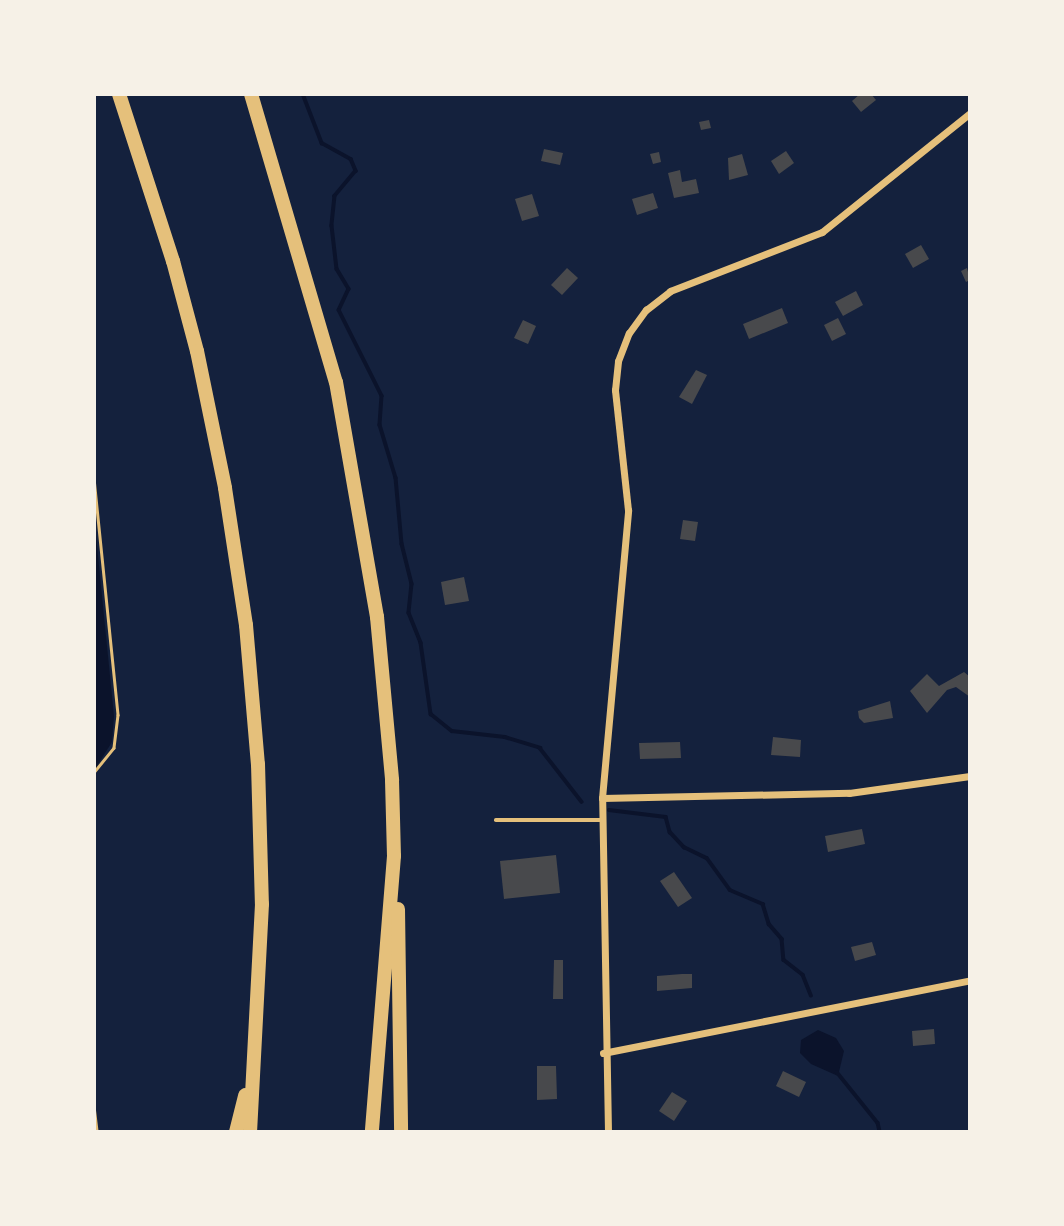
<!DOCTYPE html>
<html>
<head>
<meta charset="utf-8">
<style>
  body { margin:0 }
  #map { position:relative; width:1064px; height:1226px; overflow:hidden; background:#14213d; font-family:"Exo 2",sans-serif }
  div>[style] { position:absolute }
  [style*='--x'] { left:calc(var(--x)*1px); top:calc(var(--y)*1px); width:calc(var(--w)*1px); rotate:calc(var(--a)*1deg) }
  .water>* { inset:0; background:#0b132b }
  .stream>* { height:3.5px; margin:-1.75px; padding:0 1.75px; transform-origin:1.75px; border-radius:1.75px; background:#0b132b }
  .building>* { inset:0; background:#48494c }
  .path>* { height:2.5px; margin:-1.25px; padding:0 1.25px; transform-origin:1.25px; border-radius:1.25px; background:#e5c07b }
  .service>* { height:3.5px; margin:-1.75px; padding:0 1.75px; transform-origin:1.75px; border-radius:1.75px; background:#e5c07b }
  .minor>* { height:7px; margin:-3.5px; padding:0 3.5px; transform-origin:3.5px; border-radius:3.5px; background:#e5c07b }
  .motorway>* { height:14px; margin:-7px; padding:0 7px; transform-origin:7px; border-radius:7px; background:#e5c07b }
  span { translate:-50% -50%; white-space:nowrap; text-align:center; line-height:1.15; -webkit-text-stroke:7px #f6f1e7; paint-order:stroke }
  .frame { position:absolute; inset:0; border:96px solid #f6f1e7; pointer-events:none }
</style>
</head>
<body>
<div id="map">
  <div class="water">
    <i style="clip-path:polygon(94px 516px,114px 716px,112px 742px,95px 769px)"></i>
    <i style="clip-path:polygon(818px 1030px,836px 1038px,844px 1051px,838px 1076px,811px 1064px,800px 1053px,801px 1040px)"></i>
  </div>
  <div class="stream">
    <i style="--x:303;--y:94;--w:53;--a:68.8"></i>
    <i style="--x:322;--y:143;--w:33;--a:29"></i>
    <i style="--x:351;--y:159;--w:13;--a:67"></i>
    <i style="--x:356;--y:171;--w:33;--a:130"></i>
    <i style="--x:335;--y:196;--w:30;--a:96"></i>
    <i style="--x:332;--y:226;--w:43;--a:83.4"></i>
    <i style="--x:337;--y:269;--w:23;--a:59"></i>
    <i style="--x:349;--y:289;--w:23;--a:115"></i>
    <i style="--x:339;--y:310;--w:96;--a:63.4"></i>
    <i style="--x:382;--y:396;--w:29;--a:94"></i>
    <i style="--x:380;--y:425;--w:55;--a:73.2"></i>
    <i style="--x:396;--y:478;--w:66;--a:84.8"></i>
    <i style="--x:402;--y:544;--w:41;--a:76"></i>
    <i style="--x:412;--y:584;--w:29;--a:96"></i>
    <i style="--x:409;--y:613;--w:32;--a:68"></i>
    <i style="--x:421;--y:643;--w:72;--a:82"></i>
    <i style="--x:431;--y:714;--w:27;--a:39"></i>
    <i style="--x:452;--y:731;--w:53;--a:6.5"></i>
    <i style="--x:505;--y:737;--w:37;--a:17"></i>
    <i style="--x:540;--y:748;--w:68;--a:52.1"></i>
    <i style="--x:609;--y:810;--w:57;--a:7"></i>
    <i style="--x:666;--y:817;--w:16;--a:75"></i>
    <i style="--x:670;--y:832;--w:21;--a:47"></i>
    <i style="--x:684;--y:847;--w:25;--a:26"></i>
    <i style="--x:707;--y:858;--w:39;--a:54"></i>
    <i style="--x:730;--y:890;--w:36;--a:23"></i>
    <i style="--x:763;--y:904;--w:21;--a:73"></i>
    <i style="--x:769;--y:924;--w:20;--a:49"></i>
    <i style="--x:782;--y:939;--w:21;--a:85"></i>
    <i style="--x:784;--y:960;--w:24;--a:38"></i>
    <i style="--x:803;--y:975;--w:22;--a:68"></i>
    <i style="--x:837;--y:1072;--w:65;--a:51.2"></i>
    <i style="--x:878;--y:1123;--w:9;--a:77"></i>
  </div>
  <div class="building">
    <i style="clip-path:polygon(860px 94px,871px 94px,876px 100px,861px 112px,852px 101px)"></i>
    <i style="clip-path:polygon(709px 120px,711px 128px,701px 130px,699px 122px)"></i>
    <i style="clip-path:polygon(544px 149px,563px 153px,560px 165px,541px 161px)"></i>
    <i style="clip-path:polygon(786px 151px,794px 163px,779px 174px,771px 161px)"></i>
    <i style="clip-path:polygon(659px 152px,661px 162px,653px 164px,650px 154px)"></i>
    <i style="clip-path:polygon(742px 154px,748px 175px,729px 180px,728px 158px)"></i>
    <i style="clip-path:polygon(680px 170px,682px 182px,696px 179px,699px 193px,674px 198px,668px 173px)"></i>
    <i style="clip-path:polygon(653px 193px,658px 208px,637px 215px,632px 199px)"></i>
    <i style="clip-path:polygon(532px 194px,539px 216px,522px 221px,515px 199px)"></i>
    <i style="clip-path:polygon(921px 245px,929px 259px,913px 268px,905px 254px)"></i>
    <i style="clip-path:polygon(567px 268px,578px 278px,562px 295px,551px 285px)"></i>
    <i style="clip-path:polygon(967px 268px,970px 280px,966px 282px,961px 271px)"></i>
    <i style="clip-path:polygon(856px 291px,863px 305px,843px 316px,835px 302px)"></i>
    <i style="clip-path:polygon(782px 308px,788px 323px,749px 339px,743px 324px)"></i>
    <i style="clip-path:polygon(838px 318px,846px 334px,832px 341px,824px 325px)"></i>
    <i style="clip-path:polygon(523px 320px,536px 326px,528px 344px,514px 338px)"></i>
    <i style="clip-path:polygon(696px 370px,707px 375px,692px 404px,679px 397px)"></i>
    <i style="clip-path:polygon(683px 520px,698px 522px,695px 541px,680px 539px)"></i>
    <i style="clip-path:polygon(464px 577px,469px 601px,445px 605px,441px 582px)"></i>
    <i style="clip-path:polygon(964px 672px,970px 677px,970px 697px,956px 687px,947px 690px,927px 713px,910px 691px,927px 674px,939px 686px)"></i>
    <i style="clip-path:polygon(890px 701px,893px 718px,864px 723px,859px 718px,858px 711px)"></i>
    <i style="clip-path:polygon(773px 737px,801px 740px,800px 757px,771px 755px)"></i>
    <i style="clip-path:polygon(680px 742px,681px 758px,640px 759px,639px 743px)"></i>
    <i style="clip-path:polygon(862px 829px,865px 844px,828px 852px,825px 836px)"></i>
    <i style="clip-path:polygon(556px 855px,560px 893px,504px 899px,500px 861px)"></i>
    <i style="clip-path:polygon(674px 872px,692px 898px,678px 907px,660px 881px)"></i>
    <i style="clip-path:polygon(872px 942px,876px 955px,855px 961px,851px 947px)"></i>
    <i style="clip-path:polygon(554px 960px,563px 960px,563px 999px,553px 999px)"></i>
    <i style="clip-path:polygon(682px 974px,692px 974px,692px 988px,657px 991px,657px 976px)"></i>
    <i style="clip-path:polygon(934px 1029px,935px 1044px,913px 1046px,912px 1031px)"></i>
    <i style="clip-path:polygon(537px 1066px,556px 1066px,557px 1099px,537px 1100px)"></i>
    <i style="clip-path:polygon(783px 1071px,806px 1082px,799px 1097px,776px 1086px)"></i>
    <i style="clip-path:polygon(672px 1092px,687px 1101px,674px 1121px,659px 1111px)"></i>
  </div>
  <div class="path">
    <i style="--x:94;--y:478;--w:238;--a:84.2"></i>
    <i style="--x:118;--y:715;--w:33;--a:97"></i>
    <i style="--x:114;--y:748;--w:32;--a:129"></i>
    <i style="--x:94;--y:1106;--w:26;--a:83"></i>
  </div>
  <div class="service">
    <i style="--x:496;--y:820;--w:106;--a:0"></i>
  </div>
  <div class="minor">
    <i style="--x:602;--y:798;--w:247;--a:-1.2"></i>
    <i style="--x:849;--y:793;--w:122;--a:-8"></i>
    <i style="--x:603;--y:1053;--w:374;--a:-11.2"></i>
    <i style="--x:608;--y:1132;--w:334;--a:-91"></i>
    <i style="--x:602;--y:798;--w:289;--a:-84.8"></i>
    <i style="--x:628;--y:510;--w:121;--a:-96.2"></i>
    <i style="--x:615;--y:390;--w:29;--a:-84"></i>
    <i style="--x:618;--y:361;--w:30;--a:-69"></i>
    <i style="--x:629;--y:333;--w:29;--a:-54"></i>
    <i style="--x:646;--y:310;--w:31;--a:-38"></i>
    <i style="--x:670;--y:291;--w:163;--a:-21.2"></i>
    <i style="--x:822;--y:232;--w:190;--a:-38.8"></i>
  </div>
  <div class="motorway">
    <i style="--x:119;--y:94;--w:176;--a:72.1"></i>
    <i style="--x:173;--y:261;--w:93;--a:75.1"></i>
    <i style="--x:197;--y:351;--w:140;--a:78.4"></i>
    <i style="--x:225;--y:488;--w:139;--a:81.3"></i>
    <i style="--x:246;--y:625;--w:140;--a:85.1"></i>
    <i style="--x:258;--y:764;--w:140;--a:88.4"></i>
    <i style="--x:262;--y:904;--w:228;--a:93"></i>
    <i style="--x:251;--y:94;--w:300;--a:73.6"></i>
    <i style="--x:336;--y:382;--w:239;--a:80.1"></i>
    <i style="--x:377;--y:617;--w:164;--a:84.7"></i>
    <i style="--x:392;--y:780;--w:76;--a:88.5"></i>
    <i style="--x:394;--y:856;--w:277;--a:94.6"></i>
    <i style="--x:398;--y:909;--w:223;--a:89.2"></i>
    <i style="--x:236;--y:1132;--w:38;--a:-76"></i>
  </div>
  <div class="frame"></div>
</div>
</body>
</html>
